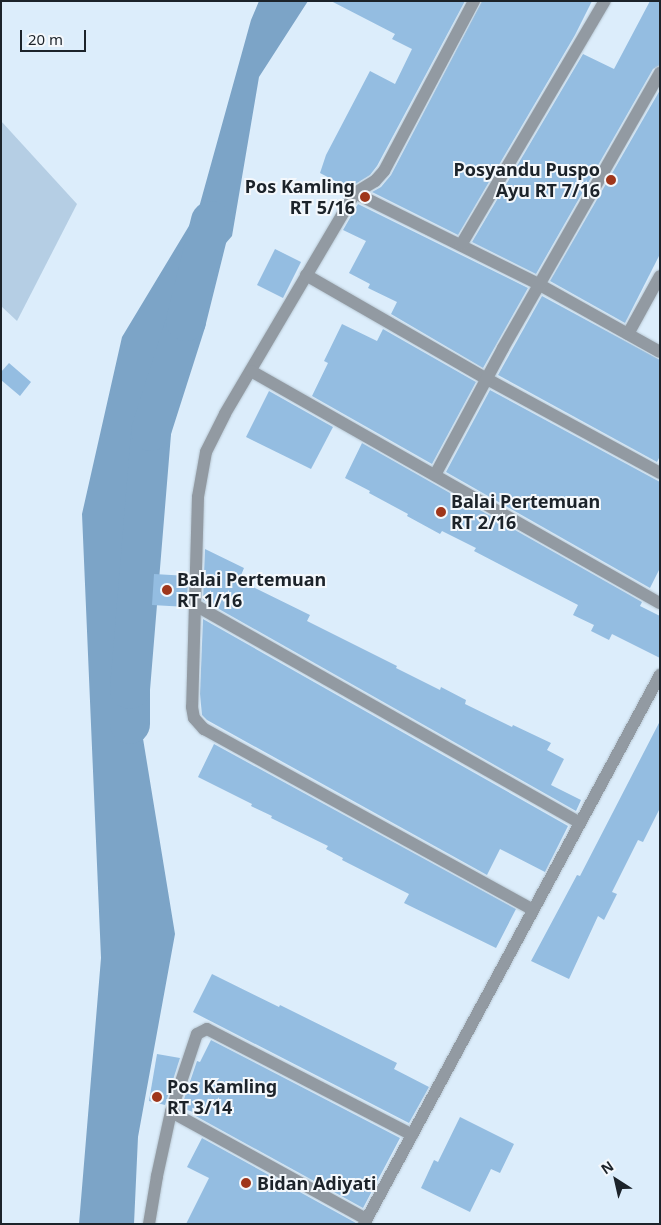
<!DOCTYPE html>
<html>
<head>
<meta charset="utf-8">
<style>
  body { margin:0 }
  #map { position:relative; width:661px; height:1225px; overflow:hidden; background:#dcedfb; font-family:"Noto Sans",sans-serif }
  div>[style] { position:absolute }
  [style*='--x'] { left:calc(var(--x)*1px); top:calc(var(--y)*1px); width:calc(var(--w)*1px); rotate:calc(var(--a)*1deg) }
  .green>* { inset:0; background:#b5cee4 }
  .water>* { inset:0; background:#7ca4c7 }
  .river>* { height:40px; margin:-20px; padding:0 20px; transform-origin:20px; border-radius:20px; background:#7ca4c7 }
  .building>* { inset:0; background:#94bde1 }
  .roads { filter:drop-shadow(0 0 1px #b9c9d5) drop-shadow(0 0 1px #b9c9d5) }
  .street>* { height:12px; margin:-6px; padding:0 6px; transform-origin:6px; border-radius:6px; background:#929aa2 }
  .dots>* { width:14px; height:14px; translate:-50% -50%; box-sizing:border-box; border:2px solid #f4f8fc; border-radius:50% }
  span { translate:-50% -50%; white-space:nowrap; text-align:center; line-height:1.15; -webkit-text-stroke:4px #f4f8fc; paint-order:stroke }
  .poi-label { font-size:18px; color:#1c232a; font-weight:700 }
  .right { translate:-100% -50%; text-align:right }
  .left { translate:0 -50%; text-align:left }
  .frame { position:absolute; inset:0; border:2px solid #1c232a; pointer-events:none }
  .north { position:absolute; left:591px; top:1155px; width:50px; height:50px; -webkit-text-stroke:4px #f4f8fc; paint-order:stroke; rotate:325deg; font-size:14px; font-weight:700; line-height:20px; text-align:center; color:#1c232a }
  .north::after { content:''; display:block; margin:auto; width:18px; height:22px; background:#1c232a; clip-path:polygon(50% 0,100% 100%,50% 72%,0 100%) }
  .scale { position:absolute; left:20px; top:30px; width:66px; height:22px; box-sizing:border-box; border:2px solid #1c232a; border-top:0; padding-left:6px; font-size:15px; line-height:18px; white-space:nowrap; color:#1c232a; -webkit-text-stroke:4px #f4f8fc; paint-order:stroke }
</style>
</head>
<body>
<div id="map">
  <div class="green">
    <i style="clip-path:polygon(1px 121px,77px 204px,17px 321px,1px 306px)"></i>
  </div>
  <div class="water">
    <i style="clip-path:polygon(259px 1px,308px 1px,259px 77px,232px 236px,177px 299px,134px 494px,129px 653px,175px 934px,138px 1137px,134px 1224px,79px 1224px,101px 958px,82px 514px,122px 337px,198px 211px,251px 20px)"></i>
  </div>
  <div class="river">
    <i style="--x:130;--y:724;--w:35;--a:-90"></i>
    <i style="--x:130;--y:689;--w:259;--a:-85.3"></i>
    <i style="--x:151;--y:431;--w:115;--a:-72.3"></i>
    <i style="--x:186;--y:321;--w:103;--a:-76"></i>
  </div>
  <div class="building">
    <i style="clip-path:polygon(331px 1px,465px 1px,377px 166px,370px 175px,349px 188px,320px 173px,326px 155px,370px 71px,395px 84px,412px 49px,392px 39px,395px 34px)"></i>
    <i style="clip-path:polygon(482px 1px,592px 1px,575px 35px,458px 235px,372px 192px,381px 187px,391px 175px)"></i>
    <i style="clip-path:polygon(650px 1px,660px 1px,660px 65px,653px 69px,536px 274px,472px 242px,583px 54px,614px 69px)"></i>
    <i style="clip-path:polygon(660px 90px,660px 254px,625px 323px,550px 281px)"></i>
    <i style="clip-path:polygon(358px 204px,528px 288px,483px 368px,391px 314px,397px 302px,368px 288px,370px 284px,349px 273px,366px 241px,343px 230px)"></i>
    <i style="clip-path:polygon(275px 249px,301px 262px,283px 298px,257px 285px)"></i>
    <i style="clip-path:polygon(542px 296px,660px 360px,660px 456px,657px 462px,498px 375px)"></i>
    <i style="clip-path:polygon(342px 324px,377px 341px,383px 329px,476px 382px,432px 464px,312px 396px,328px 363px,324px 361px)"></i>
    <i style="clip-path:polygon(9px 363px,31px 382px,20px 396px,1px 380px,1px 372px)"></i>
    <i style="clip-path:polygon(490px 390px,660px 482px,660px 568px,650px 588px,446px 472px)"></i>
    <i style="clip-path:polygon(269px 391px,333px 427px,311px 469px,246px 437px)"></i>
    <i style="clip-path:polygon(362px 443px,642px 602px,640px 606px,660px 616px,660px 658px,612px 634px,609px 640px,591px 631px,594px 625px,573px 615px,578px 605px,474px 551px,476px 548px,442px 531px,440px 534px,407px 516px,408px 514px,369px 493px,370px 491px,345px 478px)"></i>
    <i style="clip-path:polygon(205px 549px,244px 568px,239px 580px,310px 615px,307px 621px,397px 666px,396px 668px,440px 690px,441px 687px,466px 700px,465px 704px,512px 727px,513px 725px,551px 743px,547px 750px,564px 759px,551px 785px,581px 800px,576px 811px,203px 600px)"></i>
    <i style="clip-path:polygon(154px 574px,188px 576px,187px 607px,152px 605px)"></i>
    <i style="clip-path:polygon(203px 619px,568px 826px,545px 872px,500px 849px,487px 875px,207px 720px,202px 715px,200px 694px)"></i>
    <i style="clip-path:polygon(660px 721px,660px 808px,643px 842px,638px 840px,612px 892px,617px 894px,604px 920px,598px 916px,569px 979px,531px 961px,577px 875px,580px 876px)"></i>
    <i style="clip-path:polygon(214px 744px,516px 909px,496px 948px,404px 903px,409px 894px,342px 860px,343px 858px,326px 849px,328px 846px,271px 818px,272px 816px,251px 806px,252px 804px,198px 777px)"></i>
    <i style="clip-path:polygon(212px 974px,279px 1007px,280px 1005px,397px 1063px,394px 1069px,429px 1087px,409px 1123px,193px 1012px)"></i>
    <i style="clip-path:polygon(211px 1040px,400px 1138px,363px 1208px,192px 1114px,193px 1112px,181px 1108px,197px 1061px,200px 1062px)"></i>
    <i style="clip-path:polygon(157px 1054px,180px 1058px,165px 1105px,149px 1101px)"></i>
    <i style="clip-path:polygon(460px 1117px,514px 1144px,500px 1173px,491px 1169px,470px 1212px,421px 1188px,434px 1160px,438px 1162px)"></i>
    <i style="clip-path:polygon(202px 1138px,356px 1223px,355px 1224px,186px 1224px,209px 1178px,187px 1167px)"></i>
  </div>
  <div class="roads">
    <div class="street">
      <i style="--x:474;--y:1;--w:192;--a:117.9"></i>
      <i style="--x:384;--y:171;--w:13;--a:132"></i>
      <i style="--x:375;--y:181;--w:23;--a:149"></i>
      <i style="--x:355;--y:193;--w:256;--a:120.5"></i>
      <i style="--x:225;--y:414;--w:42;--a:116.6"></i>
      <i style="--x:206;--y:452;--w:46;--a:100.1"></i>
      <i style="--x:198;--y:497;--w:210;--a:91.6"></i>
      <i style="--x:192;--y:707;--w:11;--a:80"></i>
      <i style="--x:194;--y:718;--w:15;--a:48"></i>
      <i style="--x:204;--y:729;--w:374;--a:28.8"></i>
      <i style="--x:355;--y:193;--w:207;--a:26.4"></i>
      <i style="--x:540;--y:285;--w:137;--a:29.2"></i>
      <i style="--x:461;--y:245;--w:283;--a:-59.5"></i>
      <i style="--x:306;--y:275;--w:209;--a:29.9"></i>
      <i style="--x:487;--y:379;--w:197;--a:28.5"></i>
      <i style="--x:628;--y:334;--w:66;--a:-61.1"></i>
      <i style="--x:251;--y:371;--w:470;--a:29.6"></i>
      <i style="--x:435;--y:475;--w:144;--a:-61.8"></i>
      <i style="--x:503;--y:348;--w:317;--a:-60.3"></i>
      <i style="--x:195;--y:605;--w:442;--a:29.5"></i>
      <i style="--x:366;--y:1219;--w:222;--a:-151.2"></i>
      <i style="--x:171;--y:1112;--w:82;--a:-71.6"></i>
      <i style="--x:197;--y:1034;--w:11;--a:-27"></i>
      <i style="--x:207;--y:1029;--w:231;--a:27.3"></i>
      <i style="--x:149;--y:1224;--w:49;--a:-80.5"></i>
      <i style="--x:157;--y:1176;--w:66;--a:-77.7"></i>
      <i style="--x:364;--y:1224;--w:624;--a:-61.67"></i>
    </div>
  </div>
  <div class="dots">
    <i style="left:611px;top:180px;background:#9f361b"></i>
    <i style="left:365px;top:197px;background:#9f361b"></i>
    <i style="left:441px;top:512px;background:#9f361b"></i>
    <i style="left:167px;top:590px;background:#9f361b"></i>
    <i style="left:157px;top:1097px;background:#9f361b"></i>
    <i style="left:246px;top:1183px;background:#9f361b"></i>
  </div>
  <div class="poi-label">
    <span class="right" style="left:600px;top:180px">Posyandu Puspo<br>Ayu RT 7/16</span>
    <span class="right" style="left:355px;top:197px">Pos Kamling<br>RT 5/16</span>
    <span class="left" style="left:451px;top:512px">Balai Pertemuan<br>RT 2/16</span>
    <span class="left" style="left:177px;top:590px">Balai Pertemuan<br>RT 1/16</span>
    <span class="left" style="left:167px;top:1097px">Pos Kamling<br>RT 3/14</span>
    <span class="left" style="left:257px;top:1183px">Bidan Adiyati</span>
  </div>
  <div class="frame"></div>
  <div class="north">N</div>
  <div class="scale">20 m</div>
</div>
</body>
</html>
